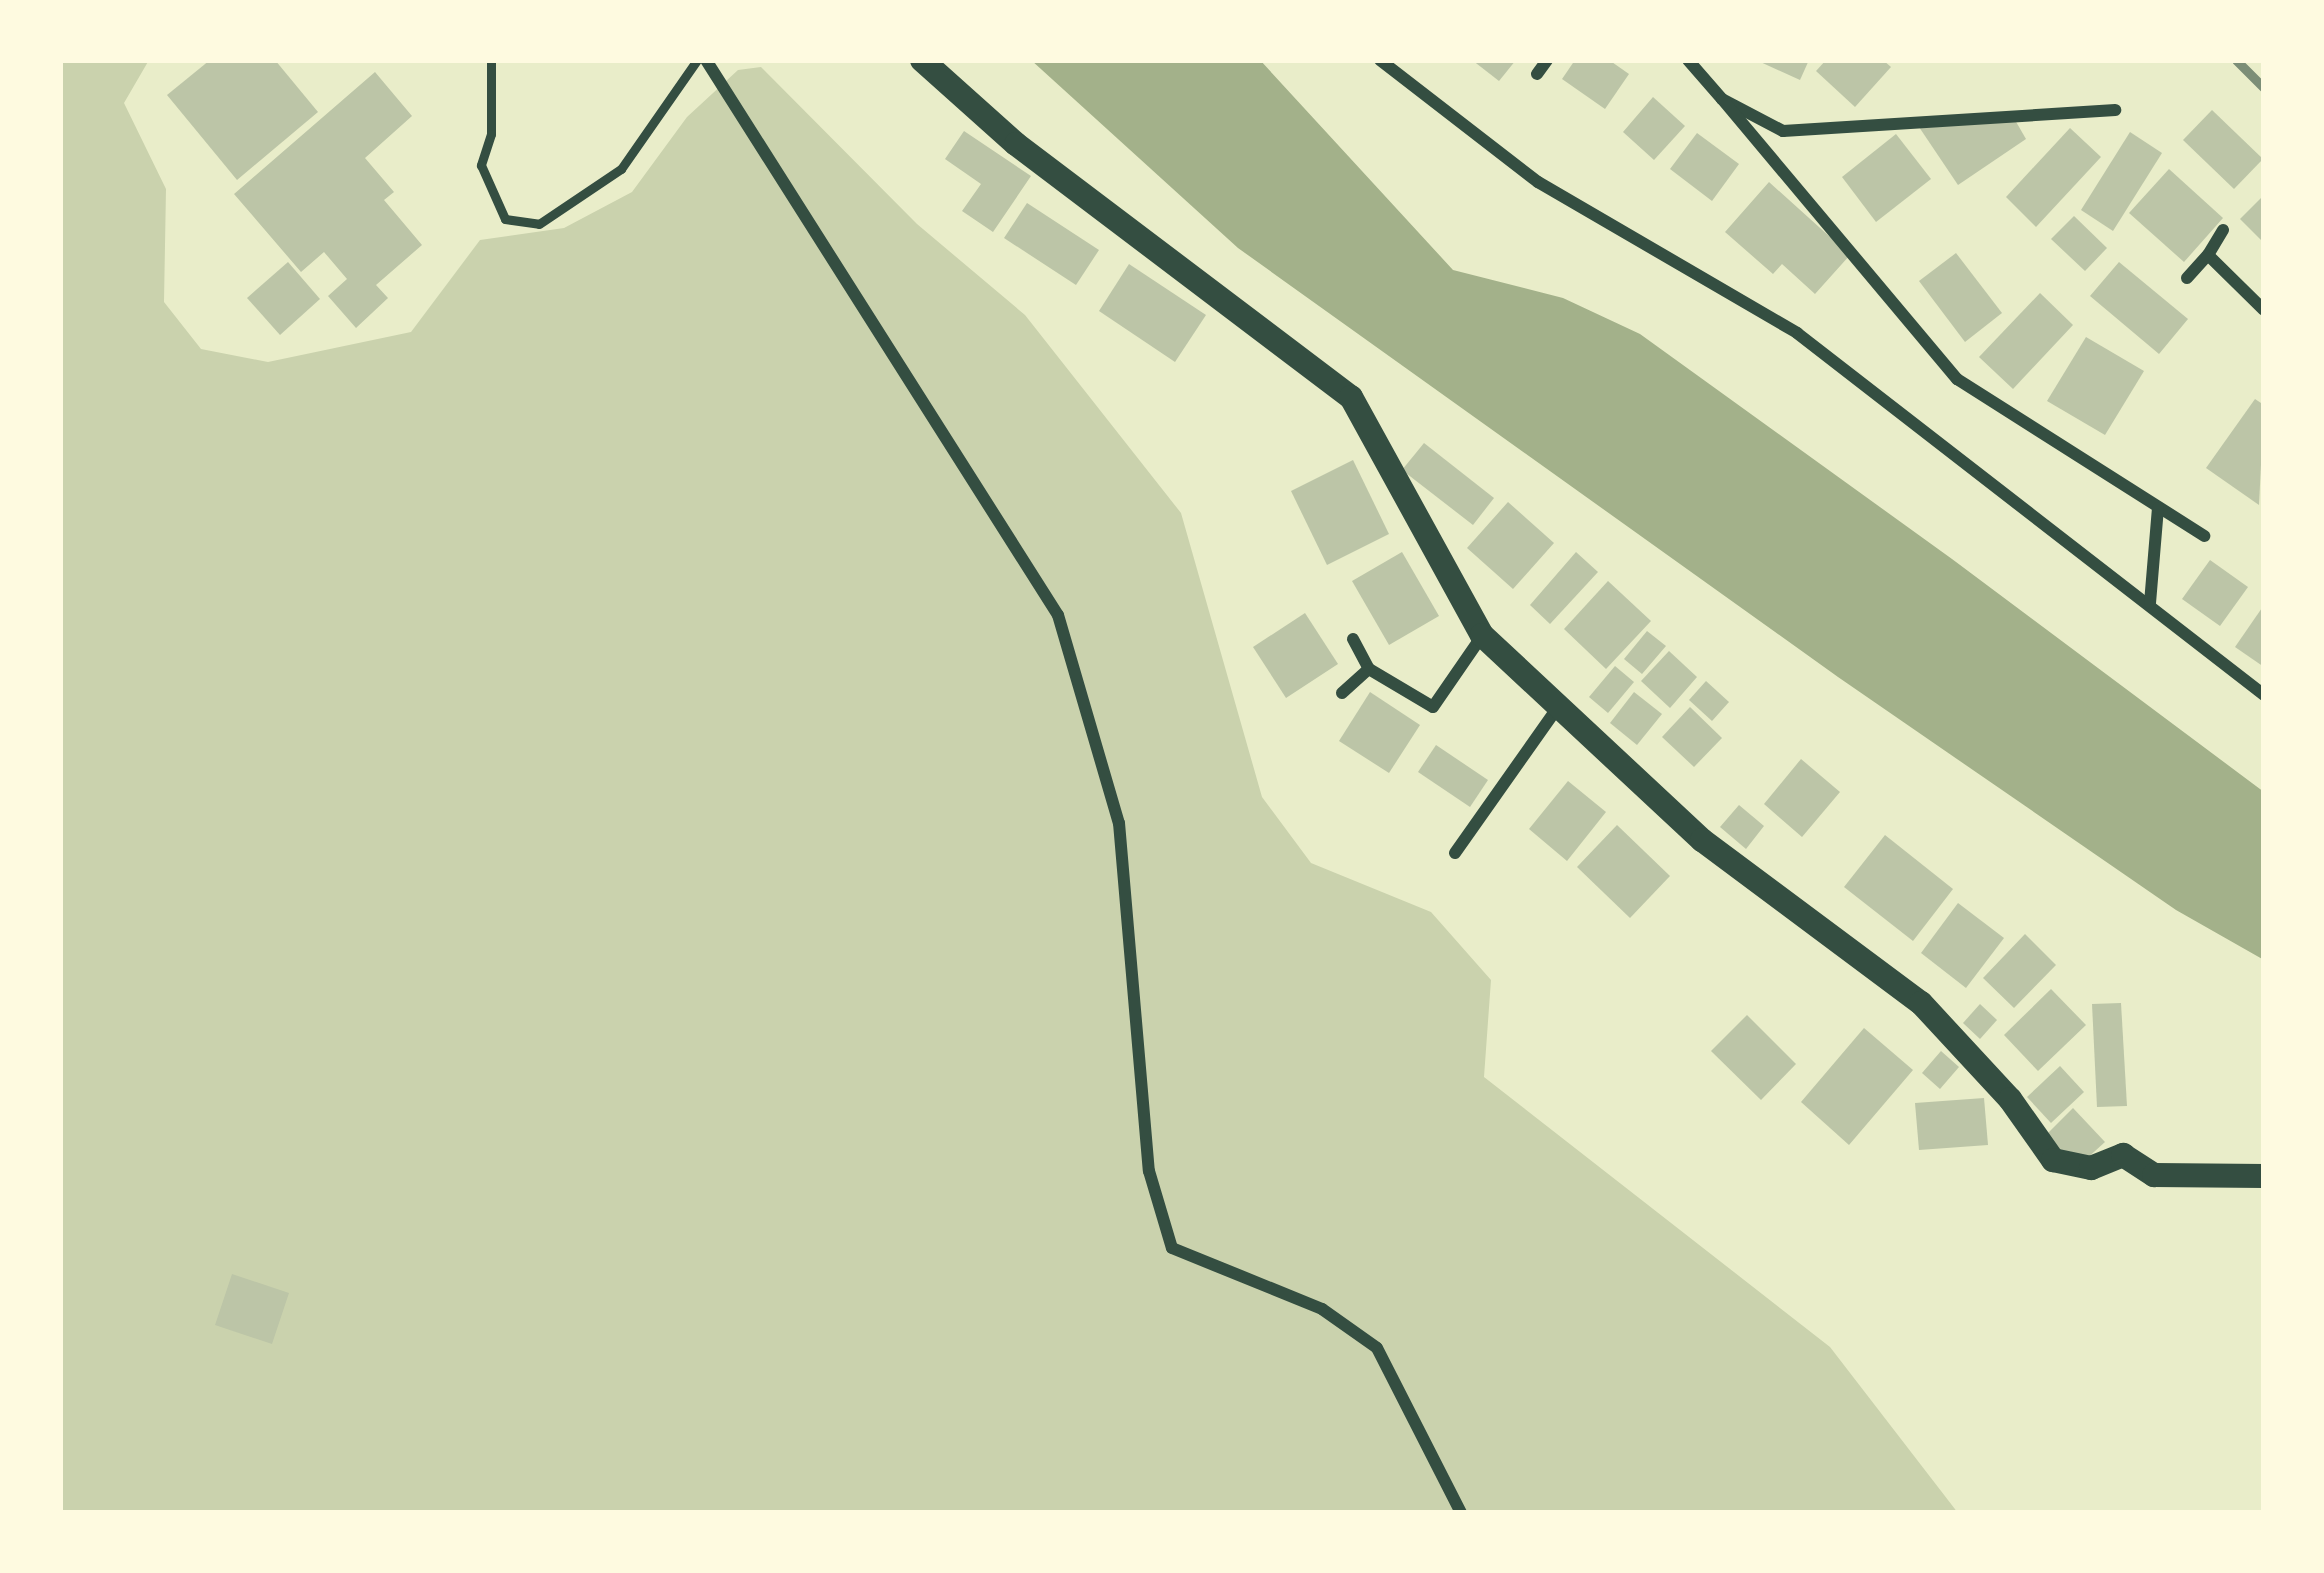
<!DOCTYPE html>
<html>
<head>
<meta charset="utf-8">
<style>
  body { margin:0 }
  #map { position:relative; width:2324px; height:1573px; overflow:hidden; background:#e9edc9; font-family:"Asap Condensed",sans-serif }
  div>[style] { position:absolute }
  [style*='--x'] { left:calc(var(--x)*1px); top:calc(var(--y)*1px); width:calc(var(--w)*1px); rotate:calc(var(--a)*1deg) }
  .green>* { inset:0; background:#cad2ad }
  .water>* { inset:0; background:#a3b18a }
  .building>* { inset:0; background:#bcc5a7 }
  .service>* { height:9px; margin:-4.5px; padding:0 4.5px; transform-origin:4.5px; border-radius:4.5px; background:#344e41 }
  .minor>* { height:12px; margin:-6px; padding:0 6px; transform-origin:6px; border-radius:6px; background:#344e41 }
  .secondary>* { height:24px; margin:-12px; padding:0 12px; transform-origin:12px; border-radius:12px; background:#344e41 }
  .rail>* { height:9px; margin:-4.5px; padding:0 4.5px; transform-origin:4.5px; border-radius:4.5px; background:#7c8e77 }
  span { translate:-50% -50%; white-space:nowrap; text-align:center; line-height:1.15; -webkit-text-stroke:9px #fefae0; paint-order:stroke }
  .frame { position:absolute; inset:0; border:63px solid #fefae0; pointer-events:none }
</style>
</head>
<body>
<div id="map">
  <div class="green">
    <i style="clip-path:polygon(60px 60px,149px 60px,124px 103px,166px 189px,164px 302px,201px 349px,268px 362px,411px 332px,480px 240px,564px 228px,632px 192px,687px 117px,738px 70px,761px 67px,917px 224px,1025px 315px,1181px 513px,1262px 797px,1311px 863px,1431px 912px,1491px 980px,1484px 1077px,1830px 1347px,1958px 1513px,60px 1513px)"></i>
  </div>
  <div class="water">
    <i style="clip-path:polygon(1031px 60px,1260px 60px,1453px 270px,1563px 298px,1640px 334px,1952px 559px,2264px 792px,2264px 960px,2176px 910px,1838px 677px,1238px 248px)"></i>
  </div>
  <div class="building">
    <i style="clip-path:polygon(210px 60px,275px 60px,318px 112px,237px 180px,167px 95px)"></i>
    <i style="clip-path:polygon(1472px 60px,1516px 60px,1499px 81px)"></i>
    <i style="clip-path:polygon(1575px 60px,1609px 60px,1629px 74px,1605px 109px,1562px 79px)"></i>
    <i style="clip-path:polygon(1756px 60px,1809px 60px,1800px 80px)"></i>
    <i style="clip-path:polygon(1826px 60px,1883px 60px,1891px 67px,1855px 107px,1816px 71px)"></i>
    <i style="clip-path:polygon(375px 72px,412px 116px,365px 158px,394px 192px,384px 200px,422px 245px,376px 285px,388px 298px,356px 328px,328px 296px,347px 279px,324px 252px,301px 272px,234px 194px)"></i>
    <i style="clip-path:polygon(1653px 97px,1685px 126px,1654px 160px,1623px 132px)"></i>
    <i style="clip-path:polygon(2212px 110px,2263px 159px,2234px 189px,2183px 140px)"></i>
    <i style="clip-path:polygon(2015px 120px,2026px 139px,1958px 185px,1919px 127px)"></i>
    <i style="clip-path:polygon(2070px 128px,2101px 157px,2036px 227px,2006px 197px)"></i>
    <i style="clip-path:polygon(964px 131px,1031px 176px,993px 232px,962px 211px,981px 184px,945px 159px)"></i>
    <i style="clip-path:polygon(2130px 132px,2162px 153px,2113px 231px,2081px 210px)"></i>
    <i style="clip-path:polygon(1697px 133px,1739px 164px,1712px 201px,1670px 169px)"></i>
    <i style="clip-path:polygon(1896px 134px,1931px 179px,1876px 222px,1842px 177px)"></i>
    <i style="clip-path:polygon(2169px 169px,2223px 218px,2184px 262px,2129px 213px)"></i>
    <i style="clip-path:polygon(1769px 182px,1850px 255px,1815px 294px,1782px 264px,1773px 274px,1725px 232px)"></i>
    <i style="clip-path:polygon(2264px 195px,2264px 243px,2240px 219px)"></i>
    <i style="clip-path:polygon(1027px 203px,1099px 250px,1076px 285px,1004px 238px)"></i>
    <i style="clip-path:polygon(2074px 216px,2107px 248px,2085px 271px,2051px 239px)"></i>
    <i style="clip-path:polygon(1956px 253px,2002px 313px,1965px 342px,1919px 281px)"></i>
    <i style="clip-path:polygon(288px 262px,320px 299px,280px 335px,247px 298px)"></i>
    <i style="clip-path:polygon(2119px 262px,2188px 319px,2159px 354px,2090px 296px)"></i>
    <i style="clip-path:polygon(1129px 264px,1206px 315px,1175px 362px,1099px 311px)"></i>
    <i style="clip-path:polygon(2040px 293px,2073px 325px,2013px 389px,1979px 357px)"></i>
    <i style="clip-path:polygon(2086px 337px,2144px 371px,2105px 435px,2047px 401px)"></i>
    <i style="clip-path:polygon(2255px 399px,2264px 405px,2259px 505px,2206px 468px)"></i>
    <i style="clip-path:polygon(1424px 443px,1494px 498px,1473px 525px,1402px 470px)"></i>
    <i style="clip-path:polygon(1353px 460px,1389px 534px,1327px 565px,1291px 491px)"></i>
    <i style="clip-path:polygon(1508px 502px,1554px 543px,1513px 589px,1467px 548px)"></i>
    <i style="clip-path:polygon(1402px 552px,1439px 616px,1389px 645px,1352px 581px)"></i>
    <i style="clip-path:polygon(1576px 552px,1598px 572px,1550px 624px,1530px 605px)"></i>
    <i style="clip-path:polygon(2210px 560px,2248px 587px,2220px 626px,2182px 599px)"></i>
    <i style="clip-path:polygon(1608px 581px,1651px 621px,1606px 669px,1564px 629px)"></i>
    <i style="clip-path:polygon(2264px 605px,2264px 667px,2235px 647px)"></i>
    <i style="clip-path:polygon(1305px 613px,1338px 664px,1286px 698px,1253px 647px)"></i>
    <i style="clip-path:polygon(1647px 631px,1666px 646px,1642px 674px,1624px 659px)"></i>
    <i style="clip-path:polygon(1669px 651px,1697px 677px,1670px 708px,1641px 681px)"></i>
    <i style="clip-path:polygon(1615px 666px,1634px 682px,1608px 713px,1589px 697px)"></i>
    <i style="clip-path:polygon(1706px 681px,1729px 702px,1712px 721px,1689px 700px)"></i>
    <i style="clip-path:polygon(1370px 692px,1420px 725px,1389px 773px,1339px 741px)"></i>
    <i style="clip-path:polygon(1634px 692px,1662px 714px,1637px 745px,1610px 723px)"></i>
    <i style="clip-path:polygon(1690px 707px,1722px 738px,1694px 767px,1662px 737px)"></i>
    <i style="clip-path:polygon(1436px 745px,1488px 780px,1470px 807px,1418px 772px)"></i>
    <i style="clip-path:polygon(1801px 759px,1840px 792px,1802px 837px,1764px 804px)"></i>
    <i style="clip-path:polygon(1568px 781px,1606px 812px,1567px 861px,1529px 829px)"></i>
    <i style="clip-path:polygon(1739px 805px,1764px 826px,1746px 849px,1720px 827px)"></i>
    <i style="clip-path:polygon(1617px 825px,1670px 876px,1630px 918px,1577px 867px)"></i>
    <i style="clip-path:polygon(1885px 835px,1953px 889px,1913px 941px,1844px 887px)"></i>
    <i style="clip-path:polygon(1958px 903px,2004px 938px,1966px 988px,1921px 953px)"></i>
    <i style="clip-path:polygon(2025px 934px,2056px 965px,2014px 1008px,1983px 978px)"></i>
    <i style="clip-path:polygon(2051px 989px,2086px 1025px,2038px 1071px,2004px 1035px)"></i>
    <i style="clip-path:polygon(2121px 1003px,2127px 1106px,2097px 1107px,2092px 1004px)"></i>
    <i style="clip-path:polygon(1980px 1004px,1997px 1020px,1980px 1039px,1963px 1023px)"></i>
    <i style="clip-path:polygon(1747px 1015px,1796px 1064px,1761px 1100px,1711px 1051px)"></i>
    <i style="clip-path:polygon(1864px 1028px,1913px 1070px,1849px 1145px,1801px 1102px)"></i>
    <i style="clip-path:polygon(1941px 1051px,1959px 1067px,1940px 1089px,1922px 1073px)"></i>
    <i style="clip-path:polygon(2060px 1066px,2084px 1092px,2051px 1123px,2027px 1097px)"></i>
    <i style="clip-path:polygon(1984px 1098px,1988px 1145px,1919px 1150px,1915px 1103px)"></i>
    <i style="clip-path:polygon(2073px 1108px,2105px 1142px,2074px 1170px,2044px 1137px)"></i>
    <i style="clip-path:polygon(232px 1274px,289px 1293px,272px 1344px,215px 1325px)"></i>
  </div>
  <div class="service">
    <i style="--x:491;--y:60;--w:74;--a:90"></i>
    <i style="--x:491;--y:134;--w:33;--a:108"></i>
    <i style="--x:481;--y:165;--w:59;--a:66"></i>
    <i style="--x:505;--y:219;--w:34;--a:8"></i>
    <i style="--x:539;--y:224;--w:99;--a:-33.9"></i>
    <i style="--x:621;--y:169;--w:133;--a:-55.1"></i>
  </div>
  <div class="minor">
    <i style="--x:706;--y:60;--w:657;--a:57.62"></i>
    <i style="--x:1058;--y:615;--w:217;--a:73.7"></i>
    <i style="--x:1119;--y:823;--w:349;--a:85.1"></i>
    <i style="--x:1149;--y:1171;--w:80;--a:73.4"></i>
    <i style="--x:1172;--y:1248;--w:162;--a:22.1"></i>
    <i style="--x:1322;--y:1309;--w:67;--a:35.3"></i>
    <i style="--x:1377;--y:1348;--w:185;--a:63"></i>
    <i style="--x:1380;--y:60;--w:200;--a:37.7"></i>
    <i style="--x:1538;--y:182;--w:300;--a:30.2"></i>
    <i style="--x:1797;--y:333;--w:591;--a:37.78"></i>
    <i style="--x:1688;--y:60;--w:52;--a:48.9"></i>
    <i style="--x:1722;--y:99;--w:69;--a:27.7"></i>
    <i style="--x:1783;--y:131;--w:333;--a:-3.6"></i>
    <i style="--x:1537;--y:74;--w:17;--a:-54"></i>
    <i style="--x:1722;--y:99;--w:366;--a:50"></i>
    <i style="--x:1957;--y:379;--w:293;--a:32.4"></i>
    <i style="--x:2223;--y:230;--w:29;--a:121"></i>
    <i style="--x:2208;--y:255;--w:78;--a:44.5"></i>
    <i style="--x:2187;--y:278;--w:31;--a:-48"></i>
    <i style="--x:2150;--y:603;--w:95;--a:-85.2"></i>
    <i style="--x:1353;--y:639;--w:34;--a:62"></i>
    <i style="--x:1369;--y:669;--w:74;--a:30.7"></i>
    <i style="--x:1433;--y:707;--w:86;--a:-55.4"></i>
    <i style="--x:1342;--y:693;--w:36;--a:-42"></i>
    <i style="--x:1455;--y:853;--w:179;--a:-54.8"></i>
  </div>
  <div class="secondary">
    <i style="--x:922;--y:60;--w:126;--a:41.8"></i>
    <i style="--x:1016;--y:144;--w:420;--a:37.1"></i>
    <i style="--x:1351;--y:397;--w:272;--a:61.2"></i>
    <i style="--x:1482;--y:635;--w:301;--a:43"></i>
    <i style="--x:1702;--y:840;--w:273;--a:36.7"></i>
    <i style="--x:1921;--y:1003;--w:131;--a:47.2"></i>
    <i style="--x:2010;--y:1099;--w:75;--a:54.8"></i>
    <i style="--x:2053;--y:1160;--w:39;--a:12"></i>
    <i style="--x:2091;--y:1168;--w:35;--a:-22"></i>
    <i style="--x:2123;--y:1155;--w:37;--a:33"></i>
    <i style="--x:2154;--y:1175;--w:110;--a:0.5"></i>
  </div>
  <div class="rail">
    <i style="--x:2236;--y:60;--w:40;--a:45"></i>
  </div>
  <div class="frame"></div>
</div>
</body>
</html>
